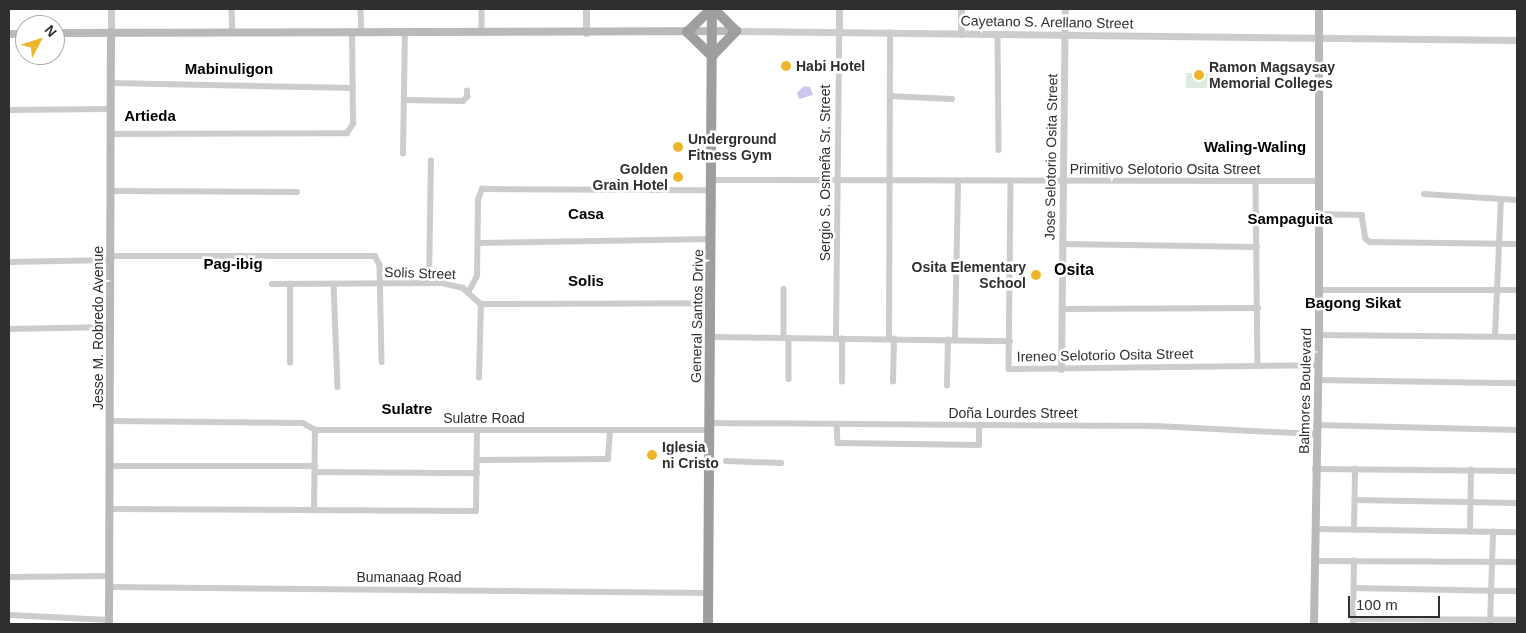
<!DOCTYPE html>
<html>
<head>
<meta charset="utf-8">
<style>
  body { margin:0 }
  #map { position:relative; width:1526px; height:633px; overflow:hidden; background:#fff; font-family:Helvetica,sans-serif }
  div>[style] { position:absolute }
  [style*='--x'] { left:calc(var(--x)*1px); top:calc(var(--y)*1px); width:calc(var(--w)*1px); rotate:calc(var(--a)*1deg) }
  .green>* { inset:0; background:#dcede0 }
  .water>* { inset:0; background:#cec7ed }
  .minor>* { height:5.5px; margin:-2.75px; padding:0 2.75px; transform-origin:2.75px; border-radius:2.75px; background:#ccc }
  .tertiary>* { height:7px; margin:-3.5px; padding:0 3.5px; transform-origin:3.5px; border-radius:3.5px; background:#ccc }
  .secondary>* { height:8px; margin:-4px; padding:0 4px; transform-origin:4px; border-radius:4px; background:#b9b9b9 }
  .trunk>* { height:10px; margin:-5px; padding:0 5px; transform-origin:5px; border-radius:5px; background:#9e9e9e }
  .dots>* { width:14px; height:14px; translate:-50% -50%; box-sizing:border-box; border:2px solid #fff; border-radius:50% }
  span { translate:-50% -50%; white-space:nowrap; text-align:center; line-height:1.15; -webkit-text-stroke:5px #fff; paint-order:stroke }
  .street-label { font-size:14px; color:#2f2f2f }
  .poi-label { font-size:14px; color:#2f2f2f; font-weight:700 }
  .left { translate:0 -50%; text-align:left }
  .right { translate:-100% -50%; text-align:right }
  .neighbourhood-label { font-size:15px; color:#000; font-weight:700 }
  .quarter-label { font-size:16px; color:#000; font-weight:700 }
  .frame { position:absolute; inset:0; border:10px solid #2f2f2f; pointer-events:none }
  .north { position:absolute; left:15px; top:15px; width:50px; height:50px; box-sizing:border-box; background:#fff; border:1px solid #acacac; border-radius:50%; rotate:50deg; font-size:14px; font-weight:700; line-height:20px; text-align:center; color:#2f2f2f }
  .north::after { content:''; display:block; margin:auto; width:18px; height:22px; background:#edb52a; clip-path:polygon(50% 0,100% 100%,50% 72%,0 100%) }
  .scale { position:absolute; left:1348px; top:596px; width:92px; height:22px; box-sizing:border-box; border:2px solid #2f2f2f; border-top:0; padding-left:6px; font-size:15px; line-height:18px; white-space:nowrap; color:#2f2f2f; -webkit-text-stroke:4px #fff; paint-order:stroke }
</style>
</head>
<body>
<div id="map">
  <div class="green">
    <i style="clip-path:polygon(1186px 73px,1211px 73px,1212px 88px,1186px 88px)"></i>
  </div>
  <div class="water">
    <i style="clip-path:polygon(804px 86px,810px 87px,813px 95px,799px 99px,797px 93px)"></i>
  </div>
  <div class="minor">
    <i style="--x:232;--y:9;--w:24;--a:88"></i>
    <i style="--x:361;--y:9;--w:24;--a:88"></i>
    <i style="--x:482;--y:9;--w:24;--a:90"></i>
    <i style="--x:998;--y:34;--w:116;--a:89.5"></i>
    <i style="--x:110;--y:83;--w:243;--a:1.2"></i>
    <i style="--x:890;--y:96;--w:62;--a:2.8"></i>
    <i style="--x:404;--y:100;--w:59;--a:1"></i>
    <i style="--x:463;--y:101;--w:6;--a:-45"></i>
    <i style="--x:467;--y:97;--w:6;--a:-90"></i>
    <i style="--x:9;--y:110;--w:101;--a:-0.6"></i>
    <i style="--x:111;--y:134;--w:236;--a:-0.2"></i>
    <i style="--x:347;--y:133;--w:11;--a:-56"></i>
    <i style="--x:353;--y:124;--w:91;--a:-90.6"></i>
    <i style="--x:403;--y:154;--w:121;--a:-89.1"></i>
    <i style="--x:712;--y:180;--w:608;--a:0.09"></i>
    <i style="--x:1256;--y:181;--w:185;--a:89.4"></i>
    <i style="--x:1011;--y:182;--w:187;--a:90.6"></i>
    <i style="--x:1009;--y:369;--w:309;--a:-0.7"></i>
    <i style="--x:111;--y:191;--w:186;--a:0.3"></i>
    <i style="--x:1424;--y:194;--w:93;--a:3.7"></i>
    <i style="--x:1320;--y:214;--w:42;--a:1.4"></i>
    <i style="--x:1362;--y:215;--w:24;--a:81"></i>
    <i style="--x:1366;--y:239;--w:5;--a:37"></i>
    <i style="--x:1370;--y:242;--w:147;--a:0.8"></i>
    <i style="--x:478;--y:243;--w:233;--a:-1"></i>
    <i style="--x:1062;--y:244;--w:195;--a:0.9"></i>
    <i style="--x:111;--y:256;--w:264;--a:0"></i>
    <i style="--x:375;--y:256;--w:10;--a:61"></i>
    <i style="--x:380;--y:265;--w:97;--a:88.8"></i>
    <i style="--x:9;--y:262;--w:102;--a:-1.1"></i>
    <i style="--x:429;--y:283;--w:122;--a:-89.1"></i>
    <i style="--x:272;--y:284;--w:170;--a:-0.3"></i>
    <i style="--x:442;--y:283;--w:22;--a:13"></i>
    <i style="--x:463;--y:288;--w:24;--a:42"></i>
    <i style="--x:481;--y:304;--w:230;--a:-0.2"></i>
    <i style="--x:334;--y:284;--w:103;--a:87.8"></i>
    <i style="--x:784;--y:289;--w:49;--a:90"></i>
    <i style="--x:1319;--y:290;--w:198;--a:0"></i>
    <i style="--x:469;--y:291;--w:17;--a:-62"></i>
    <i style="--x:477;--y:276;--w:76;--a:-89.2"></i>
    <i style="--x:478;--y:200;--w:12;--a:-70"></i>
    <i style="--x:482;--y:189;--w:229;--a:0.3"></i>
    <i style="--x:1062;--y:309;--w:196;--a:-0.3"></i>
    <i style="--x:9;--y:329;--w:102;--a:-1.1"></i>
    <i style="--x:1319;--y:335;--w:198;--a:0.6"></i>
    <i style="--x:1495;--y:336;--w:135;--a:-87.5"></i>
    <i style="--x:710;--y:337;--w:300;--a:0.8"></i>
    <i style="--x:789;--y:338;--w:41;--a:90"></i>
    <i style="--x:836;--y:338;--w:305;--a:-89.4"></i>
    <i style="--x:889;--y:339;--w:306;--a:-89.8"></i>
    <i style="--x:955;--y:340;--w:158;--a:-88.9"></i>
    <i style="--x:290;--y:363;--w:79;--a:-90"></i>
    <i style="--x:479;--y:378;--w:74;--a:-88.5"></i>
    <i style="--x:1318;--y:380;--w:199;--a:0.9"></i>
    <i style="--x:842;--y:382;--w:43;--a:-90"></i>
    <i style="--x:893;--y:382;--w:43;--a:-88.7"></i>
    <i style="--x:947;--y:386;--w:46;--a:-88.8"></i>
    <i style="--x:111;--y:421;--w:192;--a:0.6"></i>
    <i style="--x:303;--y:423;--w:14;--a:30"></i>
    <i style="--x:315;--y:430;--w:394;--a:0"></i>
    <i style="--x:709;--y:423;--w:447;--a:0.4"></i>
    <i style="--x:1156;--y:426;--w:160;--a:2.9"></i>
    <i style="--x:837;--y:424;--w:19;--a:87"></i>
    <i style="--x:838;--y:443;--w:141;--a:0.8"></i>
    <i style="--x:979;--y:445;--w:20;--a:-90"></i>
    <i style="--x:1316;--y:425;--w:201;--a:1.4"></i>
    <i style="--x:477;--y:460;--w:131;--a:-0.4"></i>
    <i style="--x:608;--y:459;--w:28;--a:-86"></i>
    <i style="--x:726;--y:461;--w:55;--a:2.1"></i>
    <i style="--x:110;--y:466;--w:205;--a:0"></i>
    <i style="--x:1315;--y:469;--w:202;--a:0.6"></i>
    <i style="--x:315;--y:472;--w:162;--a:0.4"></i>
    <i style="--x:1355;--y:500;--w:162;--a:1.1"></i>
    <i style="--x:110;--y:509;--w:366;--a:0.3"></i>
    <i style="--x:476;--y:511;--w:80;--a:-89.3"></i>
    <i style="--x:314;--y:510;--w:80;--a:-89.3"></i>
    <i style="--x:1315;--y:529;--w:202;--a:0.9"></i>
    <i style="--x:1354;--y:529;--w:60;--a:-89"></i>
    <i style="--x:1470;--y:532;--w:62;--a:-89.1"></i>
    <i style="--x:1315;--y:561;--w:202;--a:0.3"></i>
    <i style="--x:9;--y:577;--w:100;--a:-0.6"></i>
    <i style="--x:109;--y:587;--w:599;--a:0.57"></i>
    <i style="--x:1354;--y:588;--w:163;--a:1.1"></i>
    <i style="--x:9;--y:615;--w:100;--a:2.9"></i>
    <i style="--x:1353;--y:619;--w:164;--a:0.3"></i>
    <i style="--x:1353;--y:624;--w:63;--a:-89.1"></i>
    <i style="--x:1490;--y:624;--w:92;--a:-88.1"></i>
  </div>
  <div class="tertiary">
    <i style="--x:961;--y:9;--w:25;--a:90"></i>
    <i style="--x:736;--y:31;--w:781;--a:0.66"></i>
    <i style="--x:111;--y:32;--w:23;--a:-90"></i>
    <i style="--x:586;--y:33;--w:24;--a:-90"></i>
    <i style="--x:839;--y:33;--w:24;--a:-90"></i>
    <i style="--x:1061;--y:369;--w:360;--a:-89.4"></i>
  </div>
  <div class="secondary">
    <i style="--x:55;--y:33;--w:681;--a:-0.17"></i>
    <i style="--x:9;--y:34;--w:16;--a:0"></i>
    <i style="--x:109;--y:624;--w:592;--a:-89.81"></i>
    <i style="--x:1314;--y:624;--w:289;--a:-89"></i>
    <i style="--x:1319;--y:335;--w:326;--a:-90"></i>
  </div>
  <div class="trunk">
    <i style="--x:711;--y:9;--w:33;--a:136"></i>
    <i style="--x:687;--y:32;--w:35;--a:44"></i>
    <i style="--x:712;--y:56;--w:35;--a:-46"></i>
    <i style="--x:736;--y:31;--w:31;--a:-135"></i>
    <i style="--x:708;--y:624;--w:615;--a:-89.63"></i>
  </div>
  <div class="dots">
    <i style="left:786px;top:66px;background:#edb52a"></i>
    <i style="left:1199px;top:75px;background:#edb52a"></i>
    <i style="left:678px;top:147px;background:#edb52a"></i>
    <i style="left:678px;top:177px;background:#edb52a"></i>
    <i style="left:1036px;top:275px;background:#edb52a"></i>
    <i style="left:652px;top:455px;background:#edb52a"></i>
  </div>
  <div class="street-label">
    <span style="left:1047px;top:22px;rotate:1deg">Cayetano S. Arellano Street</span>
    <span style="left:1051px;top:157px;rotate:-89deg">Jose Selotorio Osita Street</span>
    <span style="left:1165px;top:169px">Primitivo Selotorio Osita Street</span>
    <span style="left:825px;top:173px;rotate:-90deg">Sergio S. Osmeña Sr. Street</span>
    <span style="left:420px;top:273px;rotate:2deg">Solis Street</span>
    <span style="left:697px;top:316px;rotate:-89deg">General Santos Drive</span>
    <span style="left:98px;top:328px;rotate:-90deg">Jesse M. Robredo Avenue</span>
    <span style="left:1105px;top:355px;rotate:-1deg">Ireneo Selotorio Osita Street</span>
    <span style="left:1305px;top:391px;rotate:-89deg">Balmores Boulevard</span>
    <span style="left:1013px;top:413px">Doña Lourdes Street</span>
    <span style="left:484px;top:418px">Sulatre Road</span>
    <span style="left:409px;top:577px">Bumanaag Road</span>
  </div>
  <div class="poi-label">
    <span class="left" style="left:796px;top:66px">Habi Hotel</span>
    <span class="left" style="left:1209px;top:75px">Ramon Magsaysay<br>Memorial Colleges</span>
    <span class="left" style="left:688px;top:147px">Underground<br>Fitness Gym</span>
    <span class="right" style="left:668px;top:177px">Golden<br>Grain Hotel</span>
    <span class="right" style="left:1026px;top:275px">Osita Elementary<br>School</span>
    <span class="left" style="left:662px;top:455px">Iglesia<br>ni Cristo</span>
  </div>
  <div class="neighbourhood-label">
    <span style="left:229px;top:69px">Mabinuligon</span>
    <span style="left:150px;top:116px">Artieda</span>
    <span style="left:1255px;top:147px">Waling-Waling</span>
    <span style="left:586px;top:214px">Casa</span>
    <span style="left:1290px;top:219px">Sampaguita</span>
    <span style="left:233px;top:264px">Pag-ibig</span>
    <span style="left:586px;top:281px">Solis</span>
    <span style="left:1353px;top:303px">Bagong Sikat</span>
    <span style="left:407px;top:409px">Sulatre</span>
  </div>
  <div class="quarter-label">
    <span style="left:1074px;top:270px">Osita</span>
  </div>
  <div class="frame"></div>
  <div class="north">N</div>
  <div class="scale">100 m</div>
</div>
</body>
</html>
